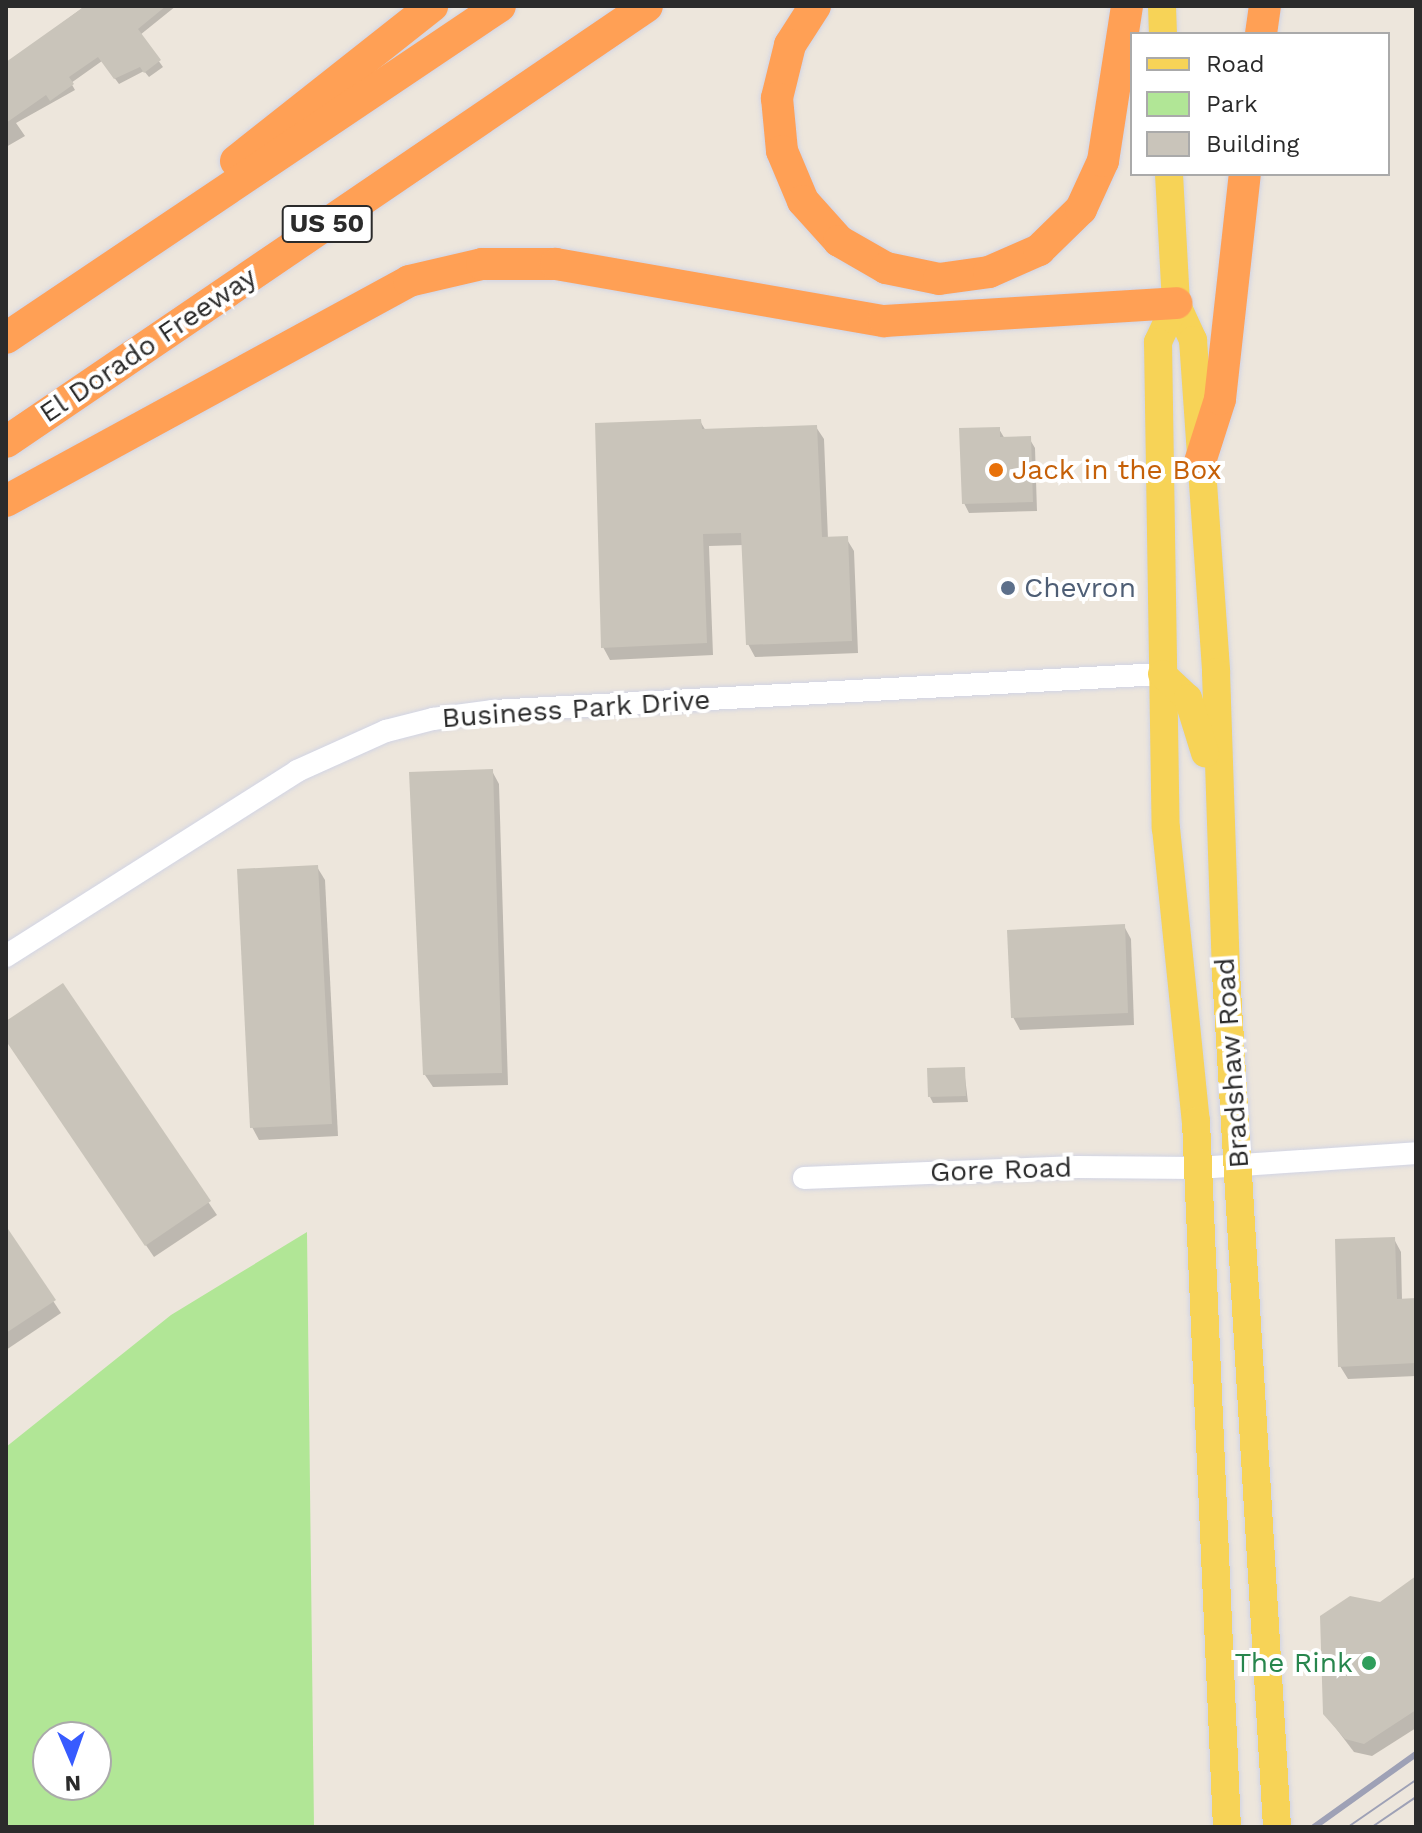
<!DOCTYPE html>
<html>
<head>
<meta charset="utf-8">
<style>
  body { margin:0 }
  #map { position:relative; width:1422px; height:1833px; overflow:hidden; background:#ede6dc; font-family:"Work Sans",sans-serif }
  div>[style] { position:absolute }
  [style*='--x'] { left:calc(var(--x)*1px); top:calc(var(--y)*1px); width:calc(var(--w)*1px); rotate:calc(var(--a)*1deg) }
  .green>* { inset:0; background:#b1e696 }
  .shadow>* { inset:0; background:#0003 }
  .building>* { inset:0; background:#c9c4ba }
  .roads { filter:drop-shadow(0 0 2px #d1d4e4) drop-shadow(0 0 2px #d1d4e4) }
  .minor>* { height:22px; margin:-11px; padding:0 11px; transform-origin:11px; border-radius:11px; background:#fff }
  .major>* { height:28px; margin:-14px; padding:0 14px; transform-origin:14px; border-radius:14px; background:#f7d357 }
  .highway>* { height:32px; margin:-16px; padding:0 16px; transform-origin:16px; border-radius:16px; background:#ffa055 }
  .tram>* { height:2px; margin:-1px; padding:0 1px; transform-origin:1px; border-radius:1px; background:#9ea1b6 }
  .rail>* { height:6px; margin:-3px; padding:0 3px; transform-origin:3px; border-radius:3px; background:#9ea1b6 }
  .dots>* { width:22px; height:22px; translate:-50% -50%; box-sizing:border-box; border:4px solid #fff; border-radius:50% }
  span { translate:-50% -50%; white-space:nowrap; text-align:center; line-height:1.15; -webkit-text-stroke:8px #fff; paint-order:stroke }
  .shield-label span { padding:2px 6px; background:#fff; border:2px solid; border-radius:6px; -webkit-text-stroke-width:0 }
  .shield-label { font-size:26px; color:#2b2b2b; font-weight:700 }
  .street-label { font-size:28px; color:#2b2b2b }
  .food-label { font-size:28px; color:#c56008 }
  .left { translate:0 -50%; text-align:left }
  .service-label { font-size:28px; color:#4e5e75 }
  .leisure-label { font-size:28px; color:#27864d }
  .right { translate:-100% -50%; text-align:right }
  .frame { position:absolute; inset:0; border:8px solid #2b2b2b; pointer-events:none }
  .legend { position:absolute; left:1130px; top:32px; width:260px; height:144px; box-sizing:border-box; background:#fff; border:2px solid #aaa; margin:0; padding:10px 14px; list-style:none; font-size:24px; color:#2b2b2b }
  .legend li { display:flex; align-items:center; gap:16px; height:40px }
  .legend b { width:40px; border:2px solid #aaa }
  .north { position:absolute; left:32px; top:1721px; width:80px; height:80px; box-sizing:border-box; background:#fff; border:2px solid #aaa; border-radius:50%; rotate:178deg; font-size:22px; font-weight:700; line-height:32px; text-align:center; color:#2b2b2b }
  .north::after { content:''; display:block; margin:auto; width:28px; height:36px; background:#375bff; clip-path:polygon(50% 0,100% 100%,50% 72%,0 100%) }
</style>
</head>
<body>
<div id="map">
  <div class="green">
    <i style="clip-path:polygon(evenodd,307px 1232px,314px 1827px,6px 1827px,6px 1447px,171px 1315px,307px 1232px,48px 1737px,96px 1737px,96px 1785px,48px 1785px,48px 1737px)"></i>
  </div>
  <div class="shadow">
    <i style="clip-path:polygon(85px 6px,176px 6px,140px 35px,163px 67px,149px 77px,144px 71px,119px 84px,102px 61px,71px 83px,75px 90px,16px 123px,25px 136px,6px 147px,6px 65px)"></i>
    <i style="clip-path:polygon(700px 421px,706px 431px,816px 427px,824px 439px,828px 539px,846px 538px,854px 551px,858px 653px,755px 657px,748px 644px,744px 545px,709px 546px,713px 655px,610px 660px,603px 647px)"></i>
    <i style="clip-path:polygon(999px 429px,1005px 439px,1029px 438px,1035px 448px,1037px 511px,969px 513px,964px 503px)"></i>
    <i style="clip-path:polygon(492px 771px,499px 784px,508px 1085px,433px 1087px,425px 1075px)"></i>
    <i style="clip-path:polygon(317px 867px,325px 880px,338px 1136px,259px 1140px,252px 1127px)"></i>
    <i style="clip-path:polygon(1124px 926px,1131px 939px,1134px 1025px,1020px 1030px,1013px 1017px)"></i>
    <i style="clip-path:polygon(62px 986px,217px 1215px,154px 1257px,6px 1040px,6px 1024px)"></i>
    <i style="clip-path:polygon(964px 1069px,968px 1102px,933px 1103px,930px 1097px)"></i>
    <i style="clip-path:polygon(6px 1229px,61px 1313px,6px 1350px)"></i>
    <i style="clip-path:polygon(1394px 1239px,1401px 1252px,1402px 1300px,1416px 1300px,1416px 1376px,1348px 1379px,1340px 1366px)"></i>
    <i style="clip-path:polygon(1416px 1579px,1416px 1728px,1372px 1756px,1354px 1752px,1325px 1714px,1380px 1604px)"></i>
  </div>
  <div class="building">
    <i style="clip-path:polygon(85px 6px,166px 6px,138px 29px,161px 60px,144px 73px,140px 67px,114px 79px,98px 57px,69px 77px,74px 84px,50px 101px,46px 95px,6px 123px,6px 62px)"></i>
    <i style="clip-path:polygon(701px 419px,702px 429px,817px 425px,822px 537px,848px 536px,852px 641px,746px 645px,741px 533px,703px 534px,707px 643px,601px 648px,595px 423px)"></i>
    <i style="clip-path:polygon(1000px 427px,1000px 437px,1031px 436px,1033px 502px,962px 504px,959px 428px)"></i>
    <i style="clip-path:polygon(493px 769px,502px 1073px,423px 1075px,409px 772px)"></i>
    <i style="clip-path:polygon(318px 865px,332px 1124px,250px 1128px,237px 869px)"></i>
    <i style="clip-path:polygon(1125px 924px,1128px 1013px,1011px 1018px,1007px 930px)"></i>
    <i style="clip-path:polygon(63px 983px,211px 1201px,145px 1246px,6px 1041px,6px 1021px)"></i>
    <i style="clip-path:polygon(965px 1067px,966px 1096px,928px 1097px,927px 1068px)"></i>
    <i style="clip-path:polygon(6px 1226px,56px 1300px,6px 1333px)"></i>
    <i style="clip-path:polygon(1395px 1237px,1397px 1299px,1416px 1298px,1416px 1363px,1338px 1367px,1335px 1239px)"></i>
    <i style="clip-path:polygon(1416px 1576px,1416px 1710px,1364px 1744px,1345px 1739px,1323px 1714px,1320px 1616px,1350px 1596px,1380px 1602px)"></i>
  </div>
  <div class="roads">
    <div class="minor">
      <i style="--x:6;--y:956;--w:345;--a:-32.4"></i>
      <i style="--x:297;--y:771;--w:98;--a:-24.2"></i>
      <i style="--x:386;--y:731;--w:49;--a:-14.3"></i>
      <i style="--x:433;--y:719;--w:61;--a:-7.6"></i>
      <i style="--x:493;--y:711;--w:670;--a:-3.17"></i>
      <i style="--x:804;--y:1178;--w:273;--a:-2.3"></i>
      <i style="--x:1077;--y:1167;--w:121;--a:0.5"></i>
      <i style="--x:1198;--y:1168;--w:219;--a:-3.9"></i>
    </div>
    <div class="major">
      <i style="--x:1162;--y:6;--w:28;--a:88"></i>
      <i style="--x:1169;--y:174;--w:129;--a:86.9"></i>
      <i style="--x:1176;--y:303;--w:41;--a:65.3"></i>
      <i style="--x:1193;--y:340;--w:333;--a:86"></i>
      <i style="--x:1216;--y:672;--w:301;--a:88.1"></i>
      <i style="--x:1226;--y:973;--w:856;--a:86.58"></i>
      <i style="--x:1176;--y:303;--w:43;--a:114.8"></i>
      <i style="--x:1158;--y:342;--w:486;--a:89.1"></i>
      <i style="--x:1166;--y:828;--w:295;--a:84.2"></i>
      <i style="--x:1196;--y:1121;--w:707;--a:87.49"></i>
      <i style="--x:1162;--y:674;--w:35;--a:43"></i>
      <i style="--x:1188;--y:698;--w:58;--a:72.8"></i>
    </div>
    <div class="highway">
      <i style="--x:815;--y:6;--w:46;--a:122.7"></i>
      <i style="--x:790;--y:45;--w:55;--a:103.8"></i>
      <i style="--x:777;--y:98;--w:53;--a:84.6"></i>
      <i style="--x:782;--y:151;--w:54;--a:67.2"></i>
      <i style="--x:803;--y:201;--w:54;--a:48"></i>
      <i style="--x:839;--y:241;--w:54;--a:29.9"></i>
      <i style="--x:886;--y:268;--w:54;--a:11.7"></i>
      <i style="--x:939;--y:279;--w:50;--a:-8"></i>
      <i style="--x:989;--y:272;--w:55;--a:-23.7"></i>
      <i style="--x:1039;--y:250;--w:59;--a:-44.3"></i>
      <i style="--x:1081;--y:209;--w:53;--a:-65.4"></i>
      <i style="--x:1103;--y:161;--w:157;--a:-81.2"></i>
      <i style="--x:1261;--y:34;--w:28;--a:-82"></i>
      <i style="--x:236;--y:161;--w:250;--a:-38.3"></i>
      <i style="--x:6;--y:338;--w:595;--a:-33.9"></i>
      <i style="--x:6;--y:442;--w:775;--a:-34.22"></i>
      <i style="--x:1199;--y:465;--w:69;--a:-72.3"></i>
      <i style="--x:1220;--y:399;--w:226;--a:-83.7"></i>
      <i style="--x:6;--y:501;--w:459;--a:-28.6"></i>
      <i style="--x:409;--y:281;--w:75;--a:-13.1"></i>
      <i style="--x:482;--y:264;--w:74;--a:0"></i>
      <i style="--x:556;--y:264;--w:333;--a:9.9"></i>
      <i style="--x:884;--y:321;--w:293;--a:-3.5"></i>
    </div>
  </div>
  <div class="tram">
    <i style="--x:1348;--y:1827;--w:83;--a:-34.7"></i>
    <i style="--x:1372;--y:1827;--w:53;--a:-34.3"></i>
  </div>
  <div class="rail">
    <i style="--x:1314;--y:1827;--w:125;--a:-35.6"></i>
  </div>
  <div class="dots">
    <i style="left:996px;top:470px;background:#e8710a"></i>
    <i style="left:1008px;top:588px;background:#5c6f8a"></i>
    <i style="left:1369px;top:1663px;background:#2e9e5b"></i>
  </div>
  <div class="shield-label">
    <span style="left:327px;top:224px">US 50</span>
  </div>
  <div class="street-label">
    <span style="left:148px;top:345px;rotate:-34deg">El Dorado Freeway</span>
    <span style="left:576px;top:709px;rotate:-4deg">Business Park Drive</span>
    <span style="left:1232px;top:1063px;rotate:-94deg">Bradshaw Road</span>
    <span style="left:1001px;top:1170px;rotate:-2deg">Gore Road</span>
  </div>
  <div class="food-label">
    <span class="left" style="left:1012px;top:470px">Jack in the Box</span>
  </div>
  <div class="service-label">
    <span class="left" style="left:1024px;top:588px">Chevron</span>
  </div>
  <div class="leisure-label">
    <span class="right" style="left:1353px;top:1663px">The Rink</span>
  </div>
  <div class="frame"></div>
  <ul class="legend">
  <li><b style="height:10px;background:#f7d357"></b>Road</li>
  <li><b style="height:22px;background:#b1e696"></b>Park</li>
  <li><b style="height:22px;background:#c9c4ba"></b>Building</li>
  </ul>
  <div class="north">N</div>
</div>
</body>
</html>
